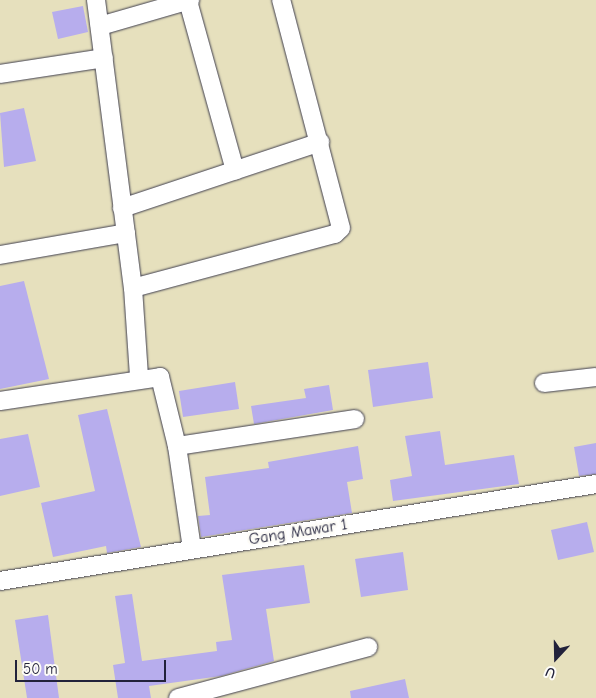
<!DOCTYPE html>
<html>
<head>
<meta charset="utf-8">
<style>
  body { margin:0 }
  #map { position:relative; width:596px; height:698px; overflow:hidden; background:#e6e0bd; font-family:"Comic Neue",sans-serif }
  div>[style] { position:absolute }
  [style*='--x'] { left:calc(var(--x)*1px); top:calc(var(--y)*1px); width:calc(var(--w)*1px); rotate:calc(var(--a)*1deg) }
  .building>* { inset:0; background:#b7aded }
  .roads { filter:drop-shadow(0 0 1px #3f3e4e) drop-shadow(0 0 1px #3f3e4e) }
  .minor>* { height:18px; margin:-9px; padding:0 9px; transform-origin:9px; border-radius:9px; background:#fff }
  span { translate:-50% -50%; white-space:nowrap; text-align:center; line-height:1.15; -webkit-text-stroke:5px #fdfcf7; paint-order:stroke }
  .street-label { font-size:16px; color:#22223b }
  .north { position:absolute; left:531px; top:633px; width:50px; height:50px; -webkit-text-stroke:4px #fdfcf7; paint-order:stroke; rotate:201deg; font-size:14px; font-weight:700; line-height:20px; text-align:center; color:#22223b }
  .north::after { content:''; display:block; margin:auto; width:18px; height:22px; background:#22223b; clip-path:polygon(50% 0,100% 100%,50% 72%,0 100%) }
  .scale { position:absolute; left:15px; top:660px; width:151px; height:22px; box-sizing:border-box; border:2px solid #22223b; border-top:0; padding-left:6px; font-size:15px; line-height:18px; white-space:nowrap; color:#22223b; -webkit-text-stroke:4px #fdfcf7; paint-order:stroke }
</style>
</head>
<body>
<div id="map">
  <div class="building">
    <i style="clip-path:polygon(83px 6px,88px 32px,58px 39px,52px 12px)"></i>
    <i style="clip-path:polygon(24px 108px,36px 161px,4px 167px,0 113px)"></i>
    <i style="clip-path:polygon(24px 281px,49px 379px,0 389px,0 286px)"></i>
    <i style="clip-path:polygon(428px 362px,433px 398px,373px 407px,368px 370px)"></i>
    <i style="clip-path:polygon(235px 382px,239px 409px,183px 417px,179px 391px)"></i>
    <i style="clip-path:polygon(329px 385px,333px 410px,254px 424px,251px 406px,306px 398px,304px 389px)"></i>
    <i style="clip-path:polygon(107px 409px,141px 547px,107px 553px,106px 546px,53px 557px,41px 503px,95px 491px,78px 415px)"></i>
    <i style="clip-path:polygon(440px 431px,445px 465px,514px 455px,519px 484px,393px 501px,390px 480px,412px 476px,405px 436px)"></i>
    <i style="clip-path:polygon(28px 434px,40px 487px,0 496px,0 439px)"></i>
    <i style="clip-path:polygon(596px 443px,596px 474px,579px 476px,574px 447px)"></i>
    <i style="clip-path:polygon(358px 446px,363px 479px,347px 482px,352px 513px,201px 537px,198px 516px,210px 515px,205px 477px,269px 468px,268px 462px)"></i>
    <i style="clip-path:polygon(587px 522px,594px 552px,558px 560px,551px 530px)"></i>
    <i style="clip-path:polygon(403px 552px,408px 590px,361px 597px,355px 559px)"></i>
    <i style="clip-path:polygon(304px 565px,310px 603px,266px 609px,274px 661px,221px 676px,149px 686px,151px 698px,118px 698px,113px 665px,125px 663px,115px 596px,132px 594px,142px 661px,217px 651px,216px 642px,232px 640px,222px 575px)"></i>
    <i style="clip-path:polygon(48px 615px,59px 698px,27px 698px,15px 620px)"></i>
    <i style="clip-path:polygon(405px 679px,409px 698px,351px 698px,350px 691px)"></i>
  </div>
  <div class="roads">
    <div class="minor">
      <i style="--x:96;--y:0;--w:290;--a:82.7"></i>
      <i style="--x:133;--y:288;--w:89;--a:86.1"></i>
      <i style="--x:188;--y:1;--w:176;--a:74.5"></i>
      <i style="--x:100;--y:26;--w:94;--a:-16.1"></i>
      <i style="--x:0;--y:74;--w:105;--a:-8.7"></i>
      <i style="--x:122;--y:208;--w:209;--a:-18.4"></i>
      <i style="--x:0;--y:255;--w:128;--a:-9.9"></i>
      <i style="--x:133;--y:288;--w:209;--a:-15"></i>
      <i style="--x:335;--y:234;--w:8;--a:-45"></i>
      <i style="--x:341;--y:228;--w:236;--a:-104.7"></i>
      <i style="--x:544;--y:383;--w:52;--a:-6.6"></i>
      <i style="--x:0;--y:401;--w:162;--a:-8.5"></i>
      <i style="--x:160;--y:377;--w:71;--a:76.2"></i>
      <i style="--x:177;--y:446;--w:104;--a:81.7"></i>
      <i style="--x:177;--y:446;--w:180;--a:-8.6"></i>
      <i style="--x:0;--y:581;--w:604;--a:-9.24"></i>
      <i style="--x:178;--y:698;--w:197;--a:-15"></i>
    </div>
  </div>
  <div class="street-label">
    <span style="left:298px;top:532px;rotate:-9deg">Gang Mawar 1</span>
  </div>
  <div class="north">U</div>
  <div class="scale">50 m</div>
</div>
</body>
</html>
